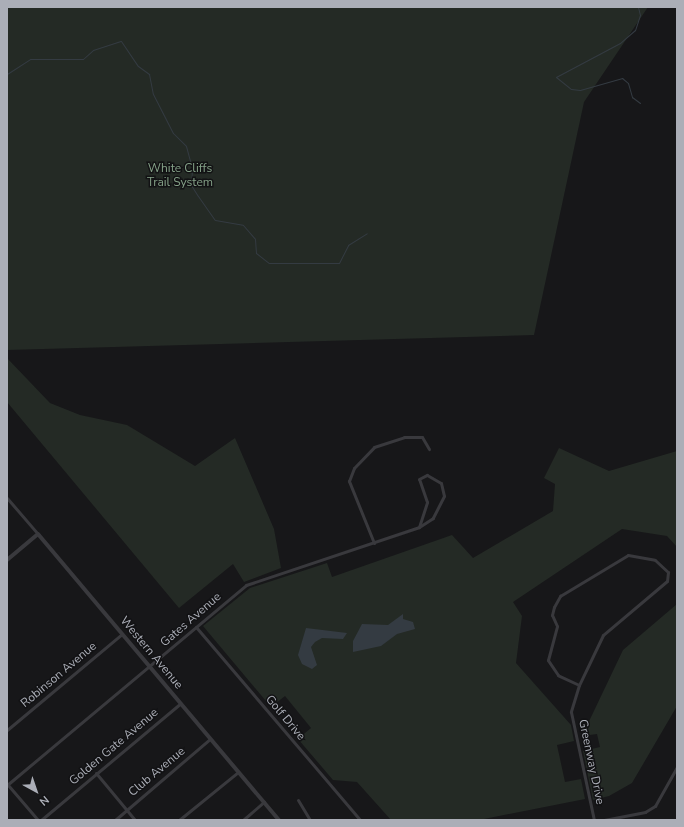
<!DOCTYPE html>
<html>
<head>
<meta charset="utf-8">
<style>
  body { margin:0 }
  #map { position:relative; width:684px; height:827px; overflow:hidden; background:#171719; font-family:"Nunito Sans",sans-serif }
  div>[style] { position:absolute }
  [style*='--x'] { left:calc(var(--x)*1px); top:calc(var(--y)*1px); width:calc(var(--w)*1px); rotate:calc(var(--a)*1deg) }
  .green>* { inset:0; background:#242a25 }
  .water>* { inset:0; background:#343b42 }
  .stream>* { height:1px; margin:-0.5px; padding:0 0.5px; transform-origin:0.5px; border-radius:0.5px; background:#343b42 }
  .minor>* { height:3px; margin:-1.5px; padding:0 1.5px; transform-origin:1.5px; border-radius:1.5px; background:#39393d }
  .tertiary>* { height:4px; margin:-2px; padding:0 2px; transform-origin:2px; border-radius:2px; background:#39393d }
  span { translate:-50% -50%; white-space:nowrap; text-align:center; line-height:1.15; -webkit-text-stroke:3px #121214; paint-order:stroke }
  .park-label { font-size:12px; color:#84a087 }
  .street-label { font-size:12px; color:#abaeb7 }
  .frame { position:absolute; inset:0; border:8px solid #abaeb7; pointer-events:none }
  .north { position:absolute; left:16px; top:771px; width:40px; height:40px; -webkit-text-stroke:3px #121214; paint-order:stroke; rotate:140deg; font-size:11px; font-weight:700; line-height:16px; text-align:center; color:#abaeb7 }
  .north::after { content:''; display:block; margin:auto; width:14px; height:18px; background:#abaeb7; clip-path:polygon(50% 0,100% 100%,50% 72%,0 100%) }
</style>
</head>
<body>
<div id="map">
  <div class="green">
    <i style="clip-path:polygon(7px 7px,648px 7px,584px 102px,534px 335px,7px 350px)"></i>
    <i style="clip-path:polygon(7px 358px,50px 403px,80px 415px,127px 425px,195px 466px,235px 438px,274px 529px,281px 568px,244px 582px,233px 564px,179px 608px,7px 402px)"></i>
    <i style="clip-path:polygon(559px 448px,609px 471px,677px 451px,677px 547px,667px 536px,622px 529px,513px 602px,522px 616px,516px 663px,571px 725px,574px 741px,557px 745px,565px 782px,581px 779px,585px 799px,479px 820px,391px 820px,357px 782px,333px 780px,298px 739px,311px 728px,285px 696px,271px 707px,203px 626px,250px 588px,327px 563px,332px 577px,452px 535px,473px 558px,553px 511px,555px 484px,544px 478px)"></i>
    <i style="clip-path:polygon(677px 604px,677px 706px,632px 783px,609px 796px,593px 800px,583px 751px,600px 747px,597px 734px,582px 736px,623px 650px)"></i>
  </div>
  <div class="water">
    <i style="clip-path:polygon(403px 614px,403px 619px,413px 622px,415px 629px,397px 634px,381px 646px,353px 652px,353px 641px,362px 624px,388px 625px)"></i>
    <i style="clip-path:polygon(306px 628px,347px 633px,343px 639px,322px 638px,315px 642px,311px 647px,317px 665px,312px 669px,302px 664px,298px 655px)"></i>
  </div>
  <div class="stream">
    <i style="--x:638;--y:7;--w:8;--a:76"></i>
    <i style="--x:640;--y:15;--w:16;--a:108"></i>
    <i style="--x:635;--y:30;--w:20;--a:139"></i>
    <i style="--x:620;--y:43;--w:72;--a:152"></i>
    <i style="--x:556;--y:77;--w:19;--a:39"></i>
    <i style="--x:571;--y:89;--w:9;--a:6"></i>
    <i style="--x:580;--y:90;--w:44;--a:-15.9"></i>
    <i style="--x:622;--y:78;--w:8;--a:40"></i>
    <i style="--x:628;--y:83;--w:15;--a:74"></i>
    <i style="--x:632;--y:97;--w:10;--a:37"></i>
    <i style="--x:7;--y:74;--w:27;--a:-33"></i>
    <i style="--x:30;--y:59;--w:53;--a:0"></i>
    <i style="--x:83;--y:59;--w:13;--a:-42"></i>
    <i style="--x:93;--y:50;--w:29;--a:-18"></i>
    <i style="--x:121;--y:41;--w:30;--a:56"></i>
    <i style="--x:138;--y:66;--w:14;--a:36"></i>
    <i style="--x:149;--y:74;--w:20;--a:79"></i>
    <i style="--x:153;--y:94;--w:44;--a:62.9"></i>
    <i style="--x:173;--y:133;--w:18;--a:45"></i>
    <i style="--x:186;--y:146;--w:23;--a:75"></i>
    <i style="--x:192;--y:168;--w:17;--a:93"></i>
    <i style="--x:191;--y:185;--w:13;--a:58"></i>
    <i style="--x:198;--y:196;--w:29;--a:55"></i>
    <i style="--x:215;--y:220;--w:28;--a:10"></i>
    <i style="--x:243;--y:225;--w:18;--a:49"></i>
    <i style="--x:255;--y:239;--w:14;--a:86"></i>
    <i style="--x:256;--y:253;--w:16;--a:38"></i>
    <i style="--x:269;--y:263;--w:70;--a:0"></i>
    <i style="--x:339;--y:263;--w:20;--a:-63"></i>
    <i style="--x:348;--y:245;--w:22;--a:-32"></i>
  </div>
  <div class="minor">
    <i style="--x:427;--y:475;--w:16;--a:30"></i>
    <i style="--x:441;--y:483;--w:13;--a:77"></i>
    <i style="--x:444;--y:496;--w:25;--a:117"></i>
    <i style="--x:433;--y:518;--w:17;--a:147"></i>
    <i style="--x:419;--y:527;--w:26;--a:-72"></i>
    <i style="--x:427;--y:502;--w:24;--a:-109"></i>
    <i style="--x:419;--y:479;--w:9;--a:-27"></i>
    <i style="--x:7;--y:498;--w:48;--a:49.3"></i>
    <i style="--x:374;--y:543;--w:67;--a:-112"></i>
    <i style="--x:349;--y:481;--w:14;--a:-69"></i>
    <i style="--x:354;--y:468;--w:29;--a:-46"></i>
    <i style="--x:374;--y:447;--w:32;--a:-18"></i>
    <i style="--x:404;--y:437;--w:18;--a:0"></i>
    <i style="--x:422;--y:437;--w:14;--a:60"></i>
    <i style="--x:628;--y:555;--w:27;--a:10"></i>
    <i style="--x:655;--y:560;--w:18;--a:43"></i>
    <i style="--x:668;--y:572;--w:9;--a:96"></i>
    <i style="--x:667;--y:581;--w:84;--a:139.8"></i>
    <i style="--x:603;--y:635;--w:55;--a:115.6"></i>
    <i style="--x:579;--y:685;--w:23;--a:-155"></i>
    <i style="--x:558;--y:675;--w:18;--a:-124"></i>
    <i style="--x:548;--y:660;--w:35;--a:-75"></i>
    <i style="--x:557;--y:626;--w:12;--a:-114"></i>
    <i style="--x:552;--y:615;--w:8;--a:-76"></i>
    <i style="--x:554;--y:607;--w:13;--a:-61"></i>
    <i style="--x:560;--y:596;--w:79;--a:-31.1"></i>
    <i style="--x:196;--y:627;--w:253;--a:49.6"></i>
    <i style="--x:579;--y:685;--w:28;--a:107"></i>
    <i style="--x:571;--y:712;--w:110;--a:78"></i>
    <i style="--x:7;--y:730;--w:150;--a:-39.9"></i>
    <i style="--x:96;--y:773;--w:61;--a:50.3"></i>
    <i style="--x:7;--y:785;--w:312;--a:-39.9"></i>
    <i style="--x:246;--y:585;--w:182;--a:-18.5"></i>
    <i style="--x:8;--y:785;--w:46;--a:49.4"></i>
    <i style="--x:298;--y:800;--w:23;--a:59"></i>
    <i style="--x:41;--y:820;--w:182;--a:-39.9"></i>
    <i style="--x:115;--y:820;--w:125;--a:-40.5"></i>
    <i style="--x:179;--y:820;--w:76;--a:-39.1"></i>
    <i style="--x:243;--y:820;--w:28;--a:-41"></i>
    <i style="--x:604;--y:820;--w:42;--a:-11"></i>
    <i style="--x:645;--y:812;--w:12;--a:-31"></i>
    <i style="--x:655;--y:806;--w:45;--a:-60.6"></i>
  </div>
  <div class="tertiary">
    <i style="--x:7;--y:560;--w:40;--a:-40"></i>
    <i style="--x:38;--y:534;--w:374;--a:49.9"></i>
  </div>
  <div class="park-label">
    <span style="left:180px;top:176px">White Cliffs<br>Trail System</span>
  </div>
  <div class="street-label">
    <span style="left:191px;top:620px;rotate:-41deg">Gates Avenue</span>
    <span style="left:151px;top:653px;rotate:50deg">Western Avenue</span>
    <span style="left:59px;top:675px;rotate:-40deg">Robinson Avenue</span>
    <span style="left:285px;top:718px;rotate:50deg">Golf Drive</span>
    <span style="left:114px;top:747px;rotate:-40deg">Golden Gate Avenue</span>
    <span style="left:591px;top:762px;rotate:78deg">Greenway Drive</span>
    <span style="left:157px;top:772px;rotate:-40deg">Club Avenue</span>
  </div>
  <div class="frame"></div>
  <div class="north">N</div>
</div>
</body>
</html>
